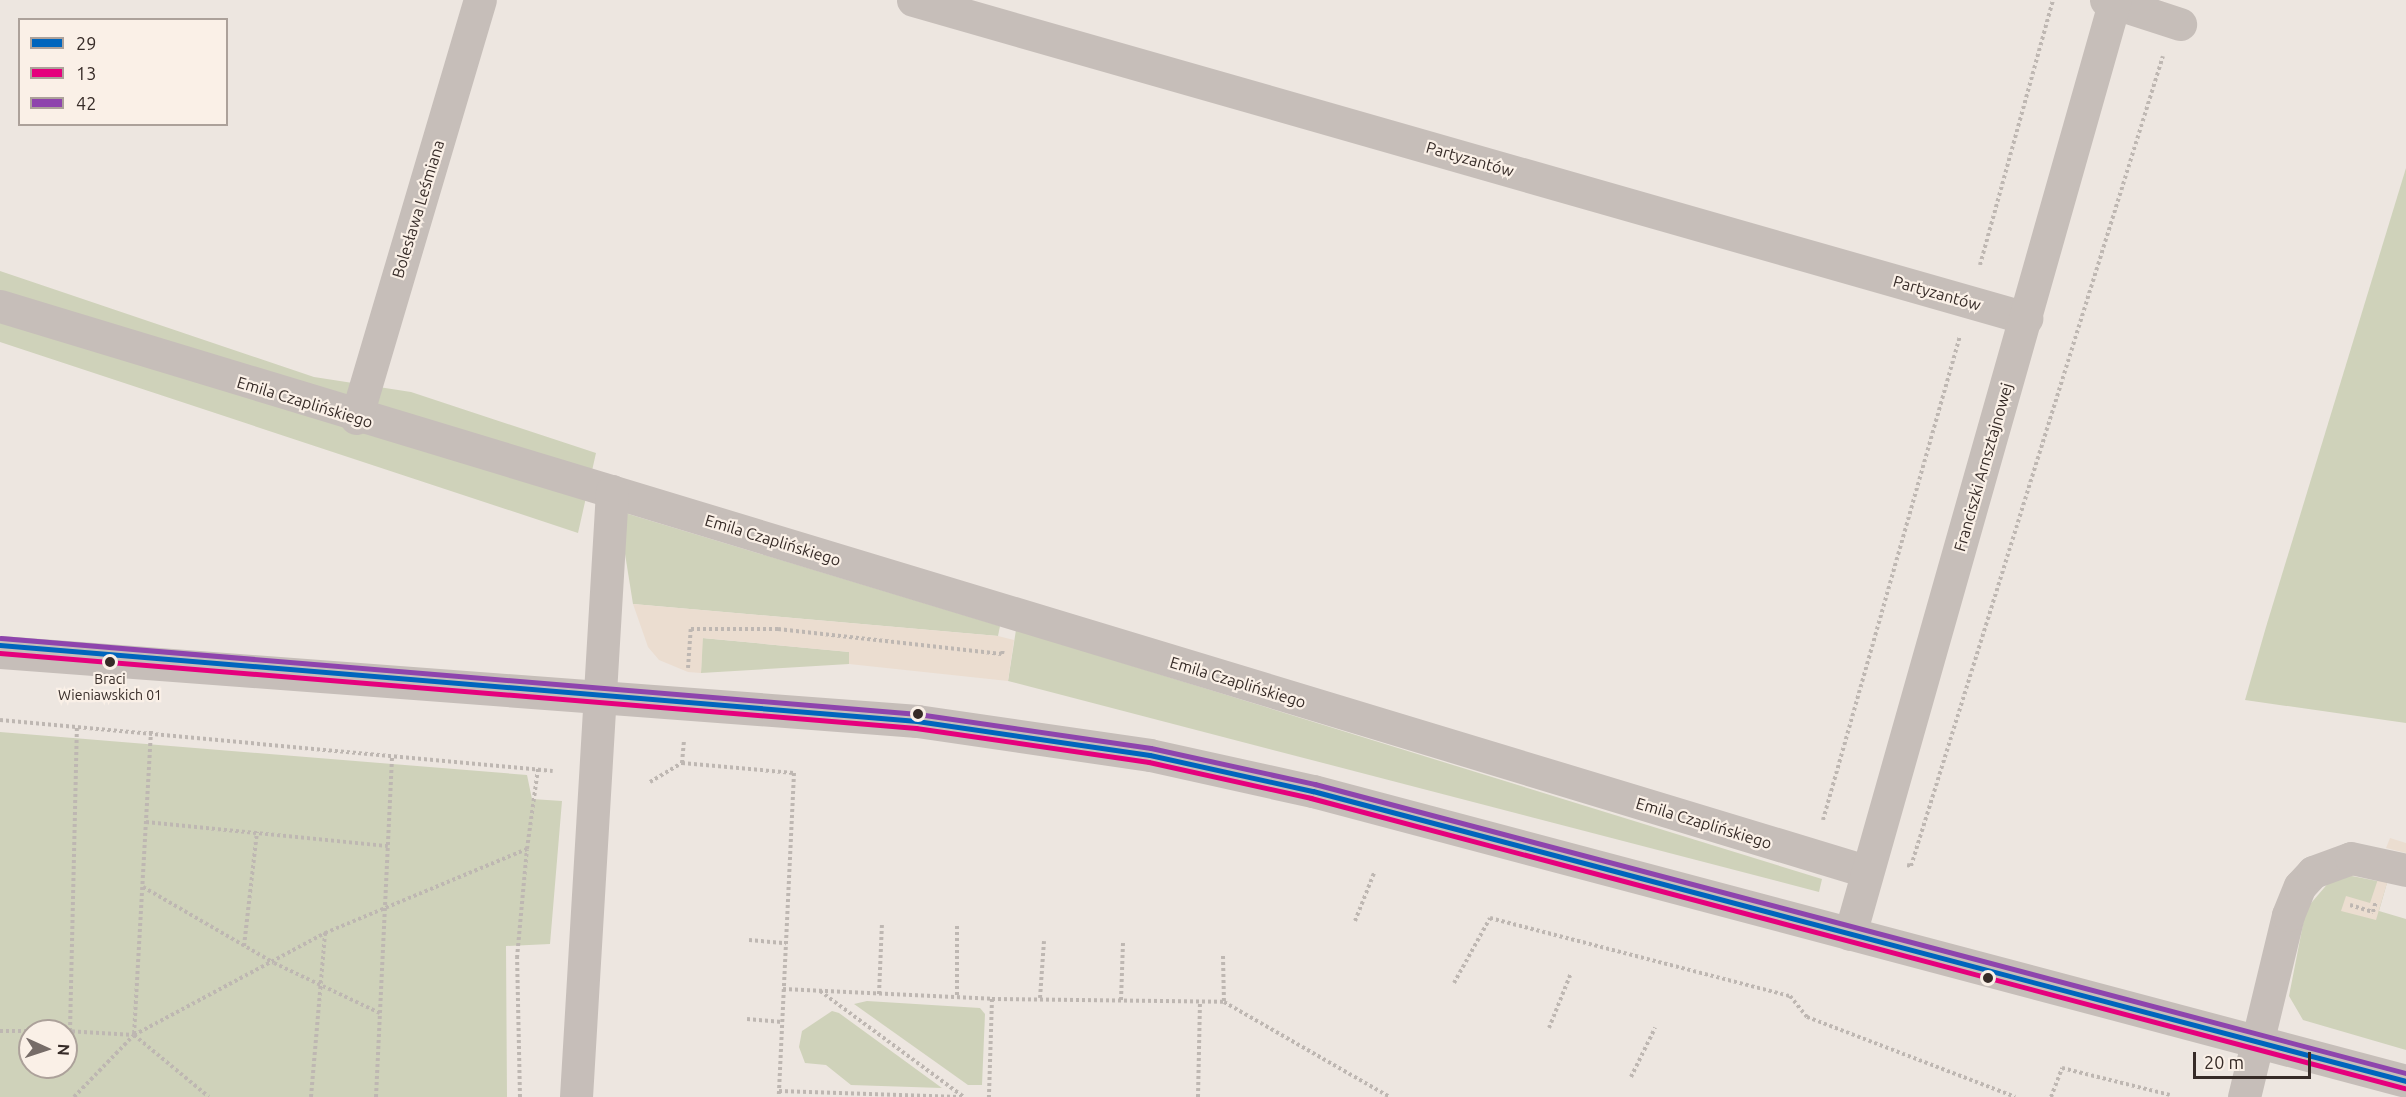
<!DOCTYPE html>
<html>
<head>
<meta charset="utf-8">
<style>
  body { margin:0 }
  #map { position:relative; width:2406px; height:1097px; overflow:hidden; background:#ede6e0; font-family:Ubuntu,sans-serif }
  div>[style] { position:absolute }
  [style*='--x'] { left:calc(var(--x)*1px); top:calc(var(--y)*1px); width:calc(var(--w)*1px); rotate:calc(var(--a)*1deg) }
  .green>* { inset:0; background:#cfd2ba }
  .plaza>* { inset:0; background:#ebddd0 }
  .path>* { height:4px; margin-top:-2px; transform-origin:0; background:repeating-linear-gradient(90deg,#beb7b2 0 3px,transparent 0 6px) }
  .minor>* { height:33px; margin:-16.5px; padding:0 16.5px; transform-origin:16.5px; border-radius:16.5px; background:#c6beb9 }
  .bus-1>* { height:4.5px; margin:-2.25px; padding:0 2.25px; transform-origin:2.25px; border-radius:2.25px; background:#0065bd }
  .bus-2>* { height:4.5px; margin:-2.25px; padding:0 2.25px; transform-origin:2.25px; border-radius:2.25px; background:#e5007d }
  .bus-3>* { height:4.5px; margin:-2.25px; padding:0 2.25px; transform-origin:2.25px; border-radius:2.25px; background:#8e44ad }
  .dots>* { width:16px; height:16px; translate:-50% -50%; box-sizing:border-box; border:3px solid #faf0e7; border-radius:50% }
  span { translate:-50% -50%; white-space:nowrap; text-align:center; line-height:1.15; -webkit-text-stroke:4.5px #faf0e7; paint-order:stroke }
  .bus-label { font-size:14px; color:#362b27 }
  .street-label { font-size:16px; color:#362b27 }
  .legend { position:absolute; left:18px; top:18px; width:210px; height:108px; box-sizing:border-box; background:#faf0e7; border:2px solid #aca19a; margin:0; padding:8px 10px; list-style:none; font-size:18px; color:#362b27 }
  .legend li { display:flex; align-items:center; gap:12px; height:30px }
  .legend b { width:30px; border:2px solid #aca19a }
  .north { position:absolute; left:18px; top:1019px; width:60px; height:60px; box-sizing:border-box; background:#faf0e7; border:2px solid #aca19a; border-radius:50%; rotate:93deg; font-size:16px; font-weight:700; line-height:24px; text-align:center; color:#362b27 }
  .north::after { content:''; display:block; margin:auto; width:21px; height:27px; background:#766c68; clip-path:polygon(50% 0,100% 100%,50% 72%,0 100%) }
  .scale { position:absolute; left:2193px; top:1052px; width:118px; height:27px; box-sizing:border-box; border:3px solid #362b27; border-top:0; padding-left:8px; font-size:18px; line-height:21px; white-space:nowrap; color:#362b27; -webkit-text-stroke:4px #faf0e7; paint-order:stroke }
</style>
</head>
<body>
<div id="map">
  <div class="green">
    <i style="clip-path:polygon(2406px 168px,2406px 723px,2245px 700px,2266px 627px)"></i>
    <i style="clip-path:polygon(0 271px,314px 377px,411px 392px,596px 453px,578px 533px,0 342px)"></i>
    <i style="clip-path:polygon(625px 513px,1000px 626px,998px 636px,633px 604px,622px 535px)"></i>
    <i style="clip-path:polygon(1016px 630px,1822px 879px,1819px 892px,1008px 681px)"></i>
    <i style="clip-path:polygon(702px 638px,850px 652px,849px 664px,701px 673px)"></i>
    <i style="clip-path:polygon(evenodd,0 732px,527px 775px,532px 799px,562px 801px,550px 944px,506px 946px,507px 1097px,0 1097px,0 732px,30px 1031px,66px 1031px,66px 1067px,30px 1067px,30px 1031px)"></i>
    <i style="clip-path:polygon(2347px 875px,2387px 883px,2379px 911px,2406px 919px,2406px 1050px,2303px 1020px,2289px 996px,2306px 909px,2330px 881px)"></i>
    <i style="clip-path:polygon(867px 1001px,980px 1008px,985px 1014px,982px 1085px,968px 1085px,854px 1004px)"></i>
    <i style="clip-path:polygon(832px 1011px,839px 1013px,942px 1088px,851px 1085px,826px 1065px,805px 1063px,799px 1047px,802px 1031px)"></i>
  </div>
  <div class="plaza">
    <i style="clip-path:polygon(633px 604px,998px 636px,1014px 640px,1008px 681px,849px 664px,849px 652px,703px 638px,701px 673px,688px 672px,659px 660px,648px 647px)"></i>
    <i style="clip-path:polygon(2390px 838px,2406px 843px,2406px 853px,2386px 848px)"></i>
    <i style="clip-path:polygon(2378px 879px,2387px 883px,2376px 920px,2341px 911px,2346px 896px,2370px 903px)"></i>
  </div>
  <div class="path">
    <i style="--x:1980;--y:265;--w:275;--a:-74.6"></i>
    <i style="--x:688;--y:668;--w:39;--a:-86"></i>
    <i style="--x:691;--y:629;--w:87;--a:0"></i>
    <i style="--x:778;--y:629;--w:225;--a:6.4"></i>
    <i style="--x:1002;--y:654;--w:5;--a:-79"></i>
    <i style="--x:0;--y:720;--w:555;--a:5.27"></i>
    <i style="--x:151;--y:731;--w:304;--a:93.2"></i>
    <i style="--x:134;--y:1035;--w:217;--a:-28.1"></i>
    <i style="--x:682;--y:763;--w:24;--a:-85"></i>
    <i style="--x:650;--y:782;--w:37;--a:-31"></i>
    <i style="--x:682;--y:763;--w:112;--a:5.1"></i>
    <i style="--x:794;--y:773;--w:324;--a:92.7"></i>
    <i style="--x:1823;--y:820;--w:503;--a:-74.2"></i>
    <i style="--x:146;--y:822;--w:243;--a:5.7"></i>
    <i style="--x:1907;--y:865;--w:4;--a:14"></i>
    <i style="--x:1911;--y:866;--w:848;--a:-72.72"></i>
    <i style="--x:143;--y:887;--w:151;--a:30.1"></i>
    <i style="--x:274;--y:963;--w:117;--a:25.3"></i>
    <i style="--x:2350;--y:905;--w:24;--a:17"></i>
    <i style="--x:2373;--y:912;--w:11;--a:-75"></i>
    <i style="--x:1355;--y:921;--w:52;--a:-68.4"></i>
    <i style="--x:957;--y:926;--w:72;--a:90"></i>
    <i style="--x:749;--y:940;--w:37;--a:5"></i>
    <i style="--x:244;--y:946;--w:115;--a:-83.5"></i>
    <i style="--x:1223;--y:956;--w:46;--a:88.8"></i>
    <i style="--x:1454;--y:983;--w:74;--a:-61"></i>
    <i style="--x:1490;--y:918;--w:310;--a:14.6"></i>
    <i style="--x:1790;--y:996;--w:27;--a:51"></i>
    <i style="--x:1807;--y:1017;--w:223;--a:21"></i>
    <i style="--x:783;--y:989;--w:209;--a:2.7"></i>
    <i style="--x:992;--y:999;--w:98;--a:91.8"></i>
    <i style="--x:820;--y:991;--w:179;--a:36.4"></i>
    <i style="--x:879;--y:994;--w:71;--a:-87.6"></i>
    <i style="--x:1040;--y:998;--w:57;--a:-86"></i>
    <i style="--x:992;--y:999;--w:232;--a:0.7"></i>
    <i style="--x:1224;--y:1002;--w:191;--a:29.8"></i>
    <i style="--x:1121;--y:1000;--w:58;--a:-88"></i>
    <i style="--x:747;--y:1019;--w:35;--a:5"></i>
    <i style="--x:1549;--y:1028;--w:59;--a:-68.2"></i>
    <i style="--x:0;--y:1031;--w:30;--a:0"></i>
    <i style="--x:66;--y:1031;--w:68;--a:3.4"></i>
    <i style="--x:134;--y:1035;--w:97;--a:39.6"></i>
    <i style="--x:70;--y:1031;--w:305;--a:-88.7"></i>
    <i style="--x:1631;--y:1077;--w:55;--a:-63.9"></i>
    <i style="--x:779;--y:1091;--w:181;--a:1.9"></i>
    <i style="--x:74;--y:1097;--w:85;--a:-46"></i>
    <i style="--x:311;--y:1097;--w:165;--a:-85.1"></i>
    <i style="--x:325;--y:933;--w:219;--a:-22.6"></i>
    <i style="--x:527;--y:849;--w:81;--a:-82.2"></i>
    <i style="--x:376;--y:1097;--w:341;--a:-87.3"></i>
    <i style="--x:520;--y:1097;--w:139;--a:-91.2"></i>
    <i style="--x:517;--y:958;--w:109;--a:-84.8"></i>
    <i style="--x:1198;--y:1097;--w:95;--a:-88.8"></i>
    <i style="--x:2051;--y:1097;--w:31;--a:-69"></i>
    <i style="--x:2062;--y:1068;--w:111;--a:14"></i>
  </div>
  <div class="minor">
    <i style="--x:913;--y:0;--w:1158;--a:15.95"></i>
    <i style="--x:2106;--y:0;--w:78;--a:18"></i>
    <i style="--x:0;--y:306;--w:1950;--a:16.85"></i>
    <i style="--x:356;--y:418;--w:436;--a:-73.5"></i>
    <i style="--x:0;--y:652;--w:920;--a:4.3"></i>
    <i style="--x:917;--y:721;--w:235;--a:8.3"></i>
    <i style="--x:1150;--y:755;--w:167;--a:12.5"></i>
    <i style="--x:1313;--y:791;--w:1131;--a:14.86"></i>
    <i style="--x:1850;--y:934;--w:971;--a:-74.16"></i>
    <i style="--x:576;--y:1097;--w:607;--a:-86.6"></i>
    <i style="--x:2244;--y:1097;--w:187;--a:-76.4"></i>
    <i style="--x:2288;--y:915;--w:31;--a:-68"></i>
    <i style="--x:2300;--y:886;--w:19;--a:-47"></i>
    <i style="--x:2313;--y:872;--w:40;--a:-20.2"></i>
    <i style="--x:2351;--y:858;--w:56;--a:12.3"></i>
  </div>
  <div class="bus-1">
    <i style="--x:0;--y:645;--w:920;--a:4.74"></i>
    <i style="--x:917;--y:721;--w:235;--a:8.3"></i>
    <i style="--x:1150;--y:755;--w:167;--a:12.5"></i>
    <i style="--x:1313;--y:791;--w:1131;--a:14.86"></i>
  </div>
  <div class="bus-2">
    <i style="--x:0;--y:653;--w:919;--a:4.68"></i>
    <i style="--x:916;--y:728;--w:235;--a:8.3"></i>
    <i style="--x:1149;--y:762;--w:166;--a:12.5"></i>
    <i style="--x:1311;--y:798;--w:1131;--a:14.86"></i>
  </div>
  <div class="bus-3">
    <i style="--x:1;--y:638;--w:920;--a:4.74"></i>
    <i style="--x:918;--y:714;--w:235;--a:8.3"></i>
    <i style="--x:1151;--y:748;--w:168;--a:12.4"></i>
    <i style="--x:1315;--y:784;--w:1129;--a:14.84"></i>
  </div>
  <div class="dots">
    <i style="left:110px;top:662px;background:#362b27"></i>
    <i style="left:918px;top:714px;background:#362b27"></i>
    <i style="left:1988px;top:978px;background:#362b27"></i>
  </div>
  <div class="bus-label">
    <span style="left:110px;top:687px">Braci<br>Wieniawskich 01</span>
  </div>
  <div class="street-label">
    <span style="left:1470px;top:159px;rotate:16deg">Partyzantów</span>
    <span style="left:418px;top:209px;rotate:-73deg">Bolesława Leśmiana</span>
    <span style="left:1937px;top:293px;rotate:16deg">Partyzantów</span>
    <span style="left:305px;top:402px;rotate:17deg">Emila Czaplińskiego</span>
    <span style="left:1983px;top:467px;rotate:-74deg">Franciszki Arnsztajnowej</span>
    <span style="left:773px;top:540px;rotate:17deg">Emila Czaplińskiego</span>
    <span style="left:1238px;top:682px;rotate:17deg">Emila Czaplińskiego</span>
    <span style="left:1704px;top:823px;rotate:17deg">Emila Czaplińskiego</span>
  </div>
  <ul class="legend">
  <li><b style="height:8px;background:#0065bd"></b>29</li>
  <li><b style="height:8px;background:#e5007d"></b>13</li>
  <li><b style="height:8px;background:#8e44ad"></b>42</li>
  </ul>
  <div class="north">N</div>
  <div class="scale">20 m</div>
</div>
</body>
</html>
